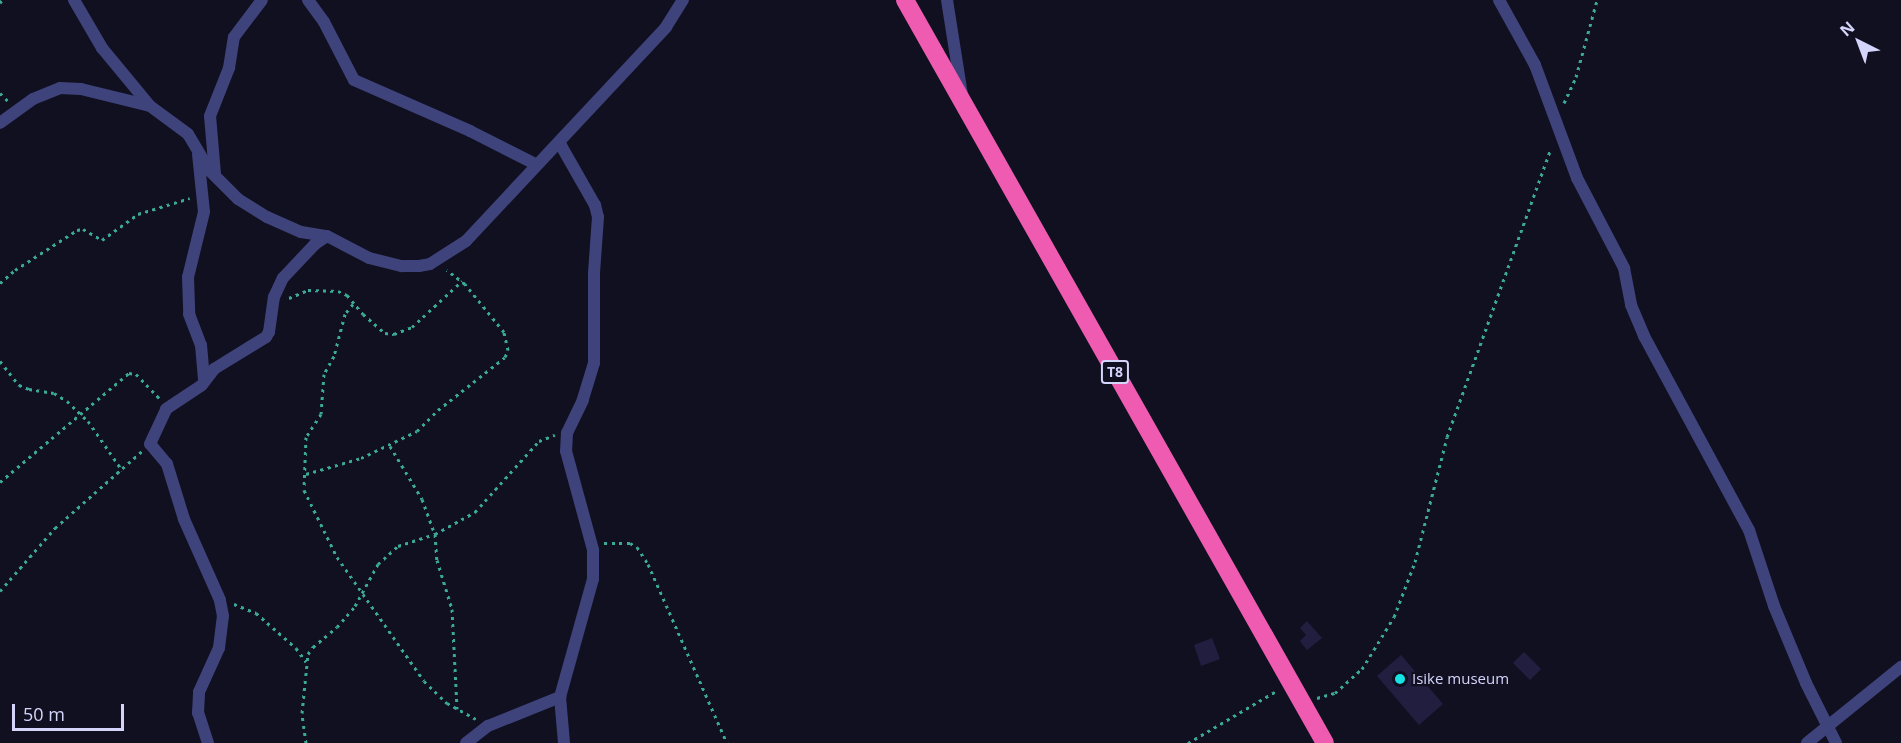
<!DOCTYPE html>
<html>
<head>
<meta charset="utf-8">
<style>
  body { margin:0 }
  #map { position:relative; width:1901px; height:743px; overflow:hidden; background:#111021; font-family:"Open Sans",sans-serif }
  div>[style] { position:absolute }
  [style*='--x'] { left:calc(var(--x)*1px); top:calc(var(--y)*1px); width:calc(var(--w)*1px); rotate:calc(var(--a)*1deg) }
  .building>* { inset:0; background:#211e40 }
  .path>* { height:3px; margin-top:-1.5px; transform-origin:0; background:repeating-linear-gradient(90deg,#3aa998 0 3px,transparent 0 7.5px) }
  .street>* { height:12px; margin:-6px; padding:0 6px; transform-origin:6px; border-radius:6px; background:#3f437b }
  .highway>* { height:18px; margin:-9px; padding:0 9px; transform-origin:9px; border-radius:9px; background:#ef5bb0 }
  .dots>* { width:16px; height:16px; translate:-50% -50%; box-sizing:border-box; border:3px solid #111021; border-radius:50% }
  span { translate:-50% -50%; white-space:nowrap; text-align:center; line-height:1.15; -webkit-text-stroke:4.5px #111021; paint-order:stroke }
  .shield-label span { padding:2px 4px; background:#111021; border:2px solid; border-radius:4px; -webkit-text-stroke-width:0 }
  .shield-label { font-size:14px; color:#d5d4fb; font-weight:700 }
  .poi-label { font-size:15px; color:#d5d4fb }
  .left { translate:0 -50%; text-align:left }
  .north { position:absolute; left:1829px; top:12px; width:60px; height:60px; -webkit-text-stroke:4px #111021; paint-order:stroke; rotate:318deg; font-size:16px; font-weight:700; line-height:24px; text-align:center; color:#d5d4fb }
  .north::after { content:''; display:block; margin:auto; width:21px; height:27px; background:#d5d4fb; clip-path:polygon(50% 0,100% 100%,50% 72%,0 100%) }
  .scale { position:absolute; left:12px; top:704px; width:112px; height:27px; box-sizing:border-box; border:3px solid #d5d4fb; border-top:0; padding-left:8px; font-size:18px; line-height:21px; white-space:nowrap; color:#d5d4fb; -webkit-text-stroke:4px #111021; paint-order:stroke }
</style>
</head>
<body>
<div id="map">
  <div class="building">
    <i style="clip-path:polygon(1307px 621px,1322px 638px,1307px 650px,1300px 641px,1306px 635px,1300px 628px)"></i>
    <i style="clip-path:polygon(1212px 638px,1220px 659px,1201px 666px,1194px 645px)"></i>
    <i style="clip-path:polygon(1524px 652px,1541px 669px,1530px 680px,1513px 663px)"></i>
    <i style="clip-path:polygon(1401px 655px,1443px 704px,1419px 725px,1377px 676px)"></i>
  </div>
  <div class="path">
    <i style="--x:0;--y:3;--w:4;--a:-56"></i>
    <i style="--x:0;--y:93;--w:13;--a:45"></i>
    <i style="--x:1564;--y:103;--w:29;--a:-65"></i>
    <i style="--x:1576;--y:77;--w:80;--a:-74.7"></i>
    <i style="--x:0;--y:283;--w:20;--a:-41"></i>
    <i style="--x:15;--y:270;--w:74;--a:-32.8"></i>
    <i style="--x:77;--y:230;--w:6;--a:-9"></i>
    <i style="--x:83;--y:229;--w:22;--a:30"></i>
    <i style="--x:102;--y:240;--w:44;--a:-35.8"></i>
    <i style="--x:138;--y:214;--w:54;--a:-17.1"></i>
    <i style="--x:289;--y:298;--w:21;--a:-23"></i>
    <i style="--x:308;--y:290;--w:30;--a:2"></i>
    <i style="--x:338;--y:291;--w:10;--a:24"></i>
    <i style="--x:347;--y:295;--w:25;--a:50"></i>
    <i style="--x:363;--y:314;--w:29;--a:41"></i>
    <i style="--x:385;--y:333;--w:9;--a:6"></i>
    <i style="--x:394;--y:334;--w:19;--a:-21"></i>
    <i style="--x:412;--y:327;--w:68;--a:-42.6"></i>
    <i style="--x:353;--y:304;--w:13;--a:129"></i>
    <i style="--x:345;--y:314;--w:43;--a:104.7"></i>
    <i style="--x:334;--y:356;--w:21;--a:119"></i>
    <i style="--x:324;--y:374;--w:40;--a:94.3"></i>
    <i style="--x:321;--y:414;--w:27;--a:123"></i>
    <i style="--x:306;--y:437;--w:53;--a:92.2"></i>
    <i style="--x:304;--y:490;--w:75;--a:63.8"></i>
    <i style="--x:337;--y:557;--w:151;--a:54.9"></i>
    <i style="--x:424;--y:681;--w:32;--a:44"></i>
    <i style="--x:447;--y:703;--w:33;--a:29"></i>
    <i style="--x:0;--y:361;--w:31;--a:52"></i>
    <i style="--x:19;--y:385;--w:11;--a:22"></i>
    <i style="--x:29;--y:389;--w:25;--a:9"></i>
    <i style="--x:54;--y:393;--w:15;--a:32"></i>
    <i style="--x:67;--y:401;--w:29;--a:44"></i>
    <i style="--x:88;--y:421;--w:60;--a:55.2"></i>
    <i style="--x:390;--y:446;--w:62;--a:58.9"></i>
    <i style="--x:422;--y:499;--w:37;--a:70"></i>
    <i style="--x:435;--y:534;--w:26;--a:86"></i>
    <i style="--x:437;--y:560;--w:51;--a:73"></i>
    <i style="--x:452;--y:609;--w:100;--a:87.1"></i>
    <i style="--x:306;--y:474;--w:57;--a:-16.2"></i>
    <i style="--x:361;--y:458;--w:62;--a:-25.7"></i>
    <i style="--x:417;--y:431;--w:30;--a:-45"></i>
    <i style="--x:438;--y:410;--w:85;--a:-38.3"></i>
    <i style="--x:505;--y:357;--w:8;--a:-67"></i>
    <i style="--x:508;--y:350;--w:18;--a:-103"></i>
    <i style="--x:504;--y:332;--w:62;--a:-129.1"></i>
    <i style="--x:465;--y:284;--w:23;--a:-142"></i>
    <i style="--x:0;--y:482;--w:169;--a:-40.2"></i>
    <i style="--x:129;--y:373;--w:7;--a:8"></i>
    <i style="--x:136;--y:374;--w:35;--a:46"></i>
    <i style="--x:604;--y:543;--w:26;--a:0"></i>
    <i style="--x:630;--y:543;--w:8;--a:30"></i>
    <i style="--x:637;--y:547;--w:20;--a:57"></i>
    <i style="--x:648;--y:564;--w:196;--a:66.2"></i>
    <i style="--x:0;--y:591;--w:84;--a:-48.9"></i>
    <i style="--x:55;--y:528;--w:116;--a:-41.5"></i>
    <i style="--x:234;--y:604;--w:24;--a:22"></i>
    <i style="--x:256;--y:613;--w:53;--a:41.2"></i>
    <i style="--x:296;--y:648;--w:17;--a:54"></i>
    <i style="--x:1317;--y:698;--w:19;--a:-16"></i>
    <i style="--x:1335;--y:693;--w:36;--a:-42"></i>
    <i style="--x:1362;--y:669;--w:61;--a:-58.4"></i>
    <i style="--x:1394;--y:617;--w:59;--a:-69.1"></i>
    <i style="--x:1415;--y:562;--w:129;--a:-75.6"></i>
    <i style="--x:1447;--y:437;--w:307;--a:-70.2"></i>
    <i style="--x:306;--y:743;--w:30;--a:-98"></i>
    <i style="--x:302;--y:713;--w:59;--a:-84.2"></i>
    <i style="--x:308;--y:654;--w:9;--a:-54"></i>
    <i style="--x:313;--y:647;--w:31;--a:-40"></i>
    <i style="--x:337;--y:627;--w:28;--a:-49"></i>
    <i style="--x:355;--y:606;--w:48;--a:-61.3"></i>
    <i style="--x:378;--y:564;--w:27;--a:-42"></i>
    <i style="--x:398;--y:546;--w:39;--a:-18"></i>
    <i style="--x:435;--y:534;--w:46;--a:-28.8"></i>
    <i style="--x:475;--y:512;--w:96;--a:-48"></i>
    <i style="--x:539;--y:441;--w:17;--a:-21"></i>
    <i style="--x:1188;--y:743;--w:104;--a:-30.5"></i>
  </div>
  <div class="street">
    <i style="--x:74;--y:0;--w:56;--a:59.7"></i>
    <i style="--x:102;--y:48;--w:75;--a:50.4"></i>
    <i style="--x:308;--y:0;--w:27;--a:54"></i>
    <i style="--x:324;--y:22;--w:65;--a:62.7"></i>
    <i style="--x:354;--y:80;--w:127;--a:23.7"></i>
    <i style="--x:470;--y:131;--w:75;--a:26.9"></i>
    <i style="--x:947;--y:0;--w:96;--a:81"></i>
    <i style="--x:1499;--y:0;--w:74;--a:61"></i>
    <i style="--x:1535;--y:65;--w:121;--a:69.6"></i>
    <i style="--x:1577;--y:178;--w:102;--a:62.4"></i>
    <i style="--x:1624;--y:268;--w:38;--a:79"></i>
    <i style="--x:1631;--y:305;--w:34;--a:67"></i>
    <i style="--x:1644;--y:336;--w:221;--a:61.6"></i>
    <i style="--x:1749;--y:530;--w:80;--a:71.8"></i>
    <i style="--x:1774;--y:606;--w:83;--a:67.4"></i>
    <i style="--x:1806;--y:683;--w:67;--a:63.4"></i>
    <i style="--x:0;--y:123;--w:41;--a:-36"></i>
    <i style="--x:33;--y:99;--w:29;--a:-22"></i>
    <i style="--x:60;--y:88;--w:21;--a:3"></i>
    <i style="--x:81;--y:89;--w:71;--a:13.8"></i>
    <i style="--x:150;--y:106;--w:47;--a:36.4"></i>
    <i style="--x:188;--y:134;--w:43;--a:59.3"></i>
    <i style="--x:210;--y:171;--w:40;--a:45"></i>
    <i style="--x:238;--y:199;--w:34;--a:32"></i>
    <i style="--x:267;--y:217;--w:37;--a:24"></i>
    <i style="--x:301;--y:232;--w:26;--a:9"></i>
    <i style="--x:327;--y:236;--w:47;--a:27.6"></i>
    <i style="--x:369;--y:258;--w:34;--a:14"></i>
    <i style="--x:402;--y:266;--w:17;--a:0"></i>
    <i style="--x:419;--y:266;--w:11;--a:-10"></i>
    <i style="--x:430;--y:264;--w:43;--a:-32.6"></i>
    <i style="--x:466;--y:241;--w:293;--a:-46.9"></i>
    <i style="--x:666;--y:27;--w:32;--a:-58"></i>
    <i style="--x:559;--y:142;--w:73;--a:60.3"></i>
    <i style="--x:595;--y:205;--w:12;--a:76"></i>
    <i style="--x:598;--y:217;--w:56;--a:94.1"></i>
    <i style="--x:594;--y:273;--w:90;--a:90"></i>
    <i style="--x:594;--y:363;--w:39;--a:107"></i>
    <i style="--x:583;--y:400;--w:37;--a:116"></i>
    <i style="--x:567;--y:433;--w:18;--a:93"></i>
    <i style="--x:566;--y:451;--w:103;--a:74.7"></i>
    <i style="--x:593;--y:550;--w:29;--a:90"></i>
    <i style="--x:593;--y:579;--w:123;--a:105.6"></i>
    <i style="--x:560;--y:697;--w:46;--a:85"></i>
    <i style="--x:198;--y:154;--w:58;--a:84.1"></i>
    <i style="--x:204;--y:212;--w:67;--a:103.8"></i>
    <i style="--x:188;--y:277;--w:37;--a:88"></i>
    <i style="--x:189;--y:314;--w:33;--a:69"></i>
    <i style="--x:201;--y:345;--w:36;--a:85"></i>
    <i style="--x:215;--y:174;--w:58;--a:-94.9"></i>
    <i style="--x:210;--y:116;--w:52;--a:-68.4"></i>
    <i style="--x:229;--y:68;--w:31;--a:-81"></i>
    <i style="--x:234;--y:37;--w:46;--a:-52.9"></i>
    <i style="--x:208;--y:743;--w:32;--a:-108"></i>
    <i style="--x:198;--y:713;--w:21;--a:-87"></i>
    <i style="--x:199;--y:692;--w:48;--a:-65.6"></i>
    <i style="--x:219;--y:648;--w:32;--a:-83"></i>
    <i style="--x:223;--y:616;--w:16;--a:-101"></i>
    <i style="--x:220;--y:600;--w:89;--a:-114"></i>
    <i style="--x:184;--y:519;--w:58;--a:-107.2"></i>
    <i style="--x:167;--y:464;--w:26;--a:-130"></i>
    <i style="--x:150;--y:444;--w:38;--a:-65"></i>
    <i style="--x:166;--y:409;--w:43;--a:-33.7"></i>
    <i style="--x:202;--y:385;--w:20;--a:-53"></i>
    <i style="--x:214;--y:369;--w:61;--a:-31.6"></i>
    <i style="--x:266;--y:337;--w:6;--a:-59"></i>
    <i style="--x:269;--y:332;--w:35;--a:-82"></i>
    <i style="--x:274;--y:297;--w:21;--a:-65"></i>
    <i style="--x:283;--y:278;--w:47;--a:-46.7"></i>
    <i style="--x:315;--y:244;--w:14;--a:-34"></i>
    <i style="--x:466;--y:743;--w:28;--a:-38"></i>
    <i style="--x:488;--y:726;--w:78;--a:-21.9"></i>
    <i style="--x:1807;--y:743;--w:121;--a:-39"></i>
  </div>
  <div class="highway">
    <i style="--x:905;--y:0;--w:853;--a:60.52"></i>
  </div>
  <div class="dots">
    <i style="left:1400px;top:679px;background:#16e3e4"></i>
  </div>
  <div class="shield-label">
    <span style="left:1115px;top:372px">T8</span>
  </div>
  <div class="poi-label">
    <span class="left" style="left:1412px;top:679px">Isike museum</span>
  </div>
  <div class="north">N</div>
  <div class="scale">50 m</div>
</div>
</body>
</html>
